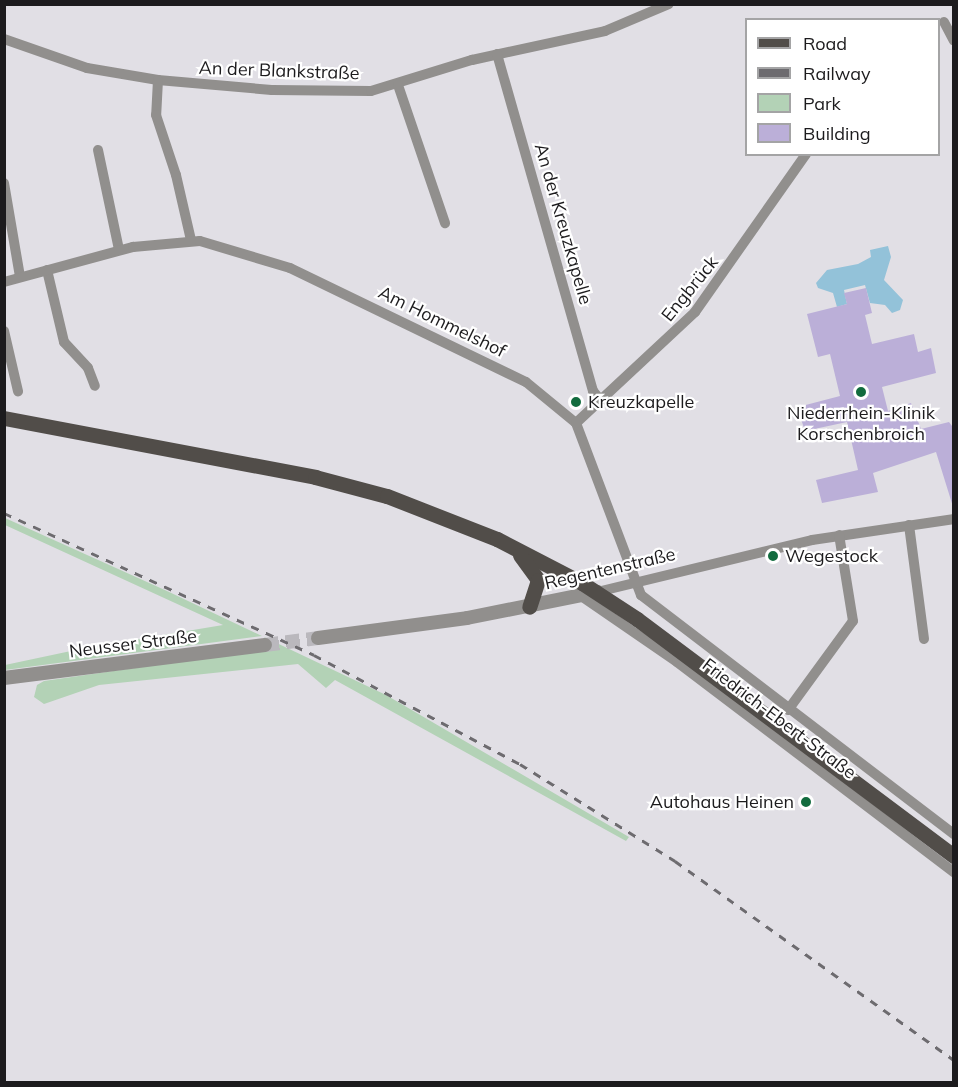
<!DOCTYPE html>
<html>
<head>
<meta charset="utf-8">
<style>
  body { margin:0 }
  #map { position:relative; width:958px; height:1087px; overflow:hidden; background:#e1dfe5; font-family:Mulish,sans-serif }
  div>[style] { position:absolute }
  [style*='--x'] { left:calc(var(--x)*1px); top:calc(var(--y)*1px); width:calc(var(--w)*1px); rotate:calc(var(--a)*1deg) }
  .green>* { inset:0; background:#b3d2b6 }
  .water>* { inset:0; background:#93c2d9 }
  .building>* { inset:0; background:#bbafd8 }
  .tertiary-tunnel>* { height:14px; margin-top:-7px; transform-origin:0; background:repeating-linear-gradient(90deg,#bab8bd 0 14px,transparent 0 21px) }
  .minor>* { height:10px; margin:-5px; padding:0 5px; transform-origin:5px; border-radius:5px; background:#918f8d }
  .tertiary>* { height:14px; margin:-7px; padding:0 7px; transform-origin:7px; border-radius:7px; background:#918f8d }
  .primary>* { height:15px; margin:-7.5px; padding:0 7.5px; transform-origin:7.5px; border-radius:7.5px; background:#514d49 }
  .rail>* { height:3px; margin-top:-1.5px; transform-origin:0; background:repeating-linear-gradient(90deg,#6d6b6f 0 8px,transparent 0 16px) }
  .dots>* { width:16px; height:16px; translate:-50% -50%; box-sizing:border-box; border:3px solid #fff; border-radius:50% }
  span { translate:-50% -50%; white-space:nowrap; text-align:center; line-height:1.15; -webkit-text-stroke:4.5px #fff; paint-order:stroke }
  .street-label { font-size:18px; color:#1c1b1d }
  .poi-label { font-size:18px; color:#1c1b1d }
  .left { translate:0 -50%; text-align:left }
  .right { translate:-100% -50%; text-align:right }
  .frame { position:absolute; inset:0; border:6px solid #1c1b1d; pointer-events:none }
  .legend { position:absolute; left:745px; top:18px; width:195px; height:138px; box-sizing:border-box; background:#fff; border:2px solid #a4a4a5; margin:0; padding:8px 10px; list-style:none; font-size:18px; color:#1c1b1d }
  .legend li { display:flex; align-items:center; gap:12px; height:30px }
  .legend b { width:30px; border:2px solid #a4a4a5 }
</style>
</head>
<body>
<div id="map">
  <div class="green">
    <i style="clip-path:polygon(5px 518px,167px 591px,262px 636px,5px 670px,5px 665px,85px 648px,223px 625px,5px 525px)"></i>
    <i style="clip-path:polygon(264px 637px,386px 695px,629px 837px,626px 841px,335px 680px,326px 688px,298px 664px,99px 685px,44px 704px,34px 697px,37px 685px,44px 681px,273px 648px)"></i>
  </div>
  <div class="water">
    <i style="clip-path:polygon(888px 246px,891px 257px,884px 280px,903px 300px,900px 310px,892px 313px,885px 305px,870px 303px,865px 285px,844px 290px,847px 304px,837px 307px,833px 293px,818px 288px,816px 283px,827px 270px,858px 264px,871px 257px,870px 250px)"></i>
  </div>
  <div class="building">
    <i style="clip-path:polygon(866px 288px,872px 313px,865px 315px,872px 344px,914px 334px,918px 352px,931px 348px,936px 373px,882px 387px,888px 411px,911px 403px,921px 429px,949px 422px,952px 426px,954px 510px,936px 452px,873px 473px,878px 492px,822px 503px,816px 480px,858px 470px,847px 422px,805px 431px,801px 419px,798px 407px,840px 396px,830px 354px,818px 357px,807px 314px,847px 304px,844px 293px)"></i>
  </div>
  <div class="tertiary-tunnel">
    <i style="--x:265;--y:645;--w:53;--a:-7.5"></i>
  </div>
  <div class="minor">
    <i style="--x:944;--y:22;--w:21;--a:62"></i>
    <i style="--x:4;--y:39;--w:88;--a:19.3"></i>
    <i style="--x:87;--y:68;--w:72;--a:9.6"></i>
    <i style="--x:158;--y:80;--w:114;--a:5"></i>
    <i style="--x:272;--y:90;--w:99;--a:0.6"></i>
    <i style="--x:371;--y:91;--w:106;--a:-17.1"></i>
    <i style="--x:472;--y:60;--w:136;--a:-12.3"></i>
    <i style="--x:605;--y:31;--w:69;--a:-22.9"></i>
    <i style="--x:497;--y:54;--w:350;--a:74.1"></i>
    <i style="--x:593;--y:391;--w:13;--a:51"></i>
    <i style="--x:158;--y:80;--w:35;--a:93"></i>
    <i style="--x:156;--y:115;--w:63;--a:71.6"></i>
    <i style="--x:176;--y:175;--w:67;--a:77"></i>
    <i style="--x:398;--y:85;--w:146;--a:71.2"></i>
    <i style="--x:98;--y:150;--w:102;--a:78.1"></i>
    <i style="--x:4;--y:183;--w:95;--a:80.3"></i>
    <i style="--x:47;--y:270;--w:74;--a:76.7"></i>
    <i style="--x:64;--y:342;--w:35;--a:47"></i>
    <i style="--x:88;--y:368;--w:19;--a:69"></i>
    <i style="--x:4;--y:282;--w:134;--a:-15.2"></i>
    <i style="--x:133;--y:247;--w:67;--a:-5.1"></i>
    <i style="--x:200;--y:241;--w:94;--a:16.7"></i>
    <i style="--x:290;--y:268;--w:262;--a:25.8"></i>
    <i style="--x:526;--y:382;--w:65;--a:39.4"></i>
    <i style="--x:576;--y:423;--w:184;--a:69.3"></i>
    <i style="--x:641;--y:595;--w:394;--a:37.4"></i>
    <i style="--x:4;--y:331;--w:62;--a:76.9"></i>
    <i style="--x:576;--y:423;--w:163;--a:-43"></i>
    <i style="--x:695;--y:312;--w:193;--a:-54.9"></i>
    <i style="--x:909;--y:525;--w:115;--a:82.5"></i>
    <i style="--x:597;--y:592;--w:221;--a:-13.6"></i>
    <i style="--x:812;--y:540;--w:144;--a:-8.4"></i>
    <i style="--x:581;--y:596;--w:116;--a:34.5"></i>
    <i style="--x:677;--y:662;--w:348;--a:37.2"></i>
    <i style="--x:788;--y:710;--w:110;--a:-53.9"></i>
    <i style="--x:853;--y:621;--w:87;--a:-99.2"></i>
  </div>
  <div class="tertiary">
    <i style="--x:318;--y:638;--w:150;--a:-7.6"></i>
    <i style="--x:467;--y:618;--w:133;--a:-11.3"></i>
    <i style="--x:4;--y:678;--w:263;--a:-7.2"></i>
  </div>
  <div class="primary">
    <i style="--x:4;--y:418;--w:317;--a:10.7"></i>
    <i style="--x:315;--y:477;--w:74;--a:14.8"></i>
    <i style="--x:387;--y:496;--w:118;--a:21.4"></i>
    <i style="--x:497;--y:539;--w:96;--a:27.4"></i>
    <i style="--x:582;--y:583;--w:66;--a:33.2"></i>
    <i style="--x:637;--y:619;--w:396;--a:36.8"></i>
    <i style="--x:520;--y:555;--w:31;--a:54"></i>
    <i style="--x:538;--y:580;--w:28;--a:108"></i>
  </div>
  <div class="rail">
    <i style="--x:4;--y:513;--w:341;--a:24.6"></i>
    <i style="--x:314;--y:655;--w:233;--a:27.9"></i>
    <i style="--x:520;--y:764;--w:183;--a:32"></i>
    <i style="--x:675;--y:861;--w:343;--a:35.5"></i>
  </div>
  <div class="dots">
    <i style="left:861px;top:392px;background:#126b3e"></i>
    <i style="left:576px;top:402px;background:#126b3e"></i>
    <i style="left:773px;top:556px;background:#126b3e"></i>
    <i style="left:806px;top:802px;background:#126b3e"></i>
  </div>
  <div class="street-label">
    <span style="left:279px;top:71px;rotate:2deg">An der Blankstraße</span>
    <span style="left:563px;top:224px;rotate:74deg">An der Kreuzkapelle</span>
    <span style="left:690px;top:289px;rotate:-51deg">Engbrück</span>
    <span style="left:442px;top:322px;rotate:26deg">Am Hommelshof</span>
    <span style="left:610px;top:569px;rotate:-13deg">Regentenstraße</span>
    <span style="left:133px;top:644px;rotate:-7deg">Neusser Straße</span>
    <span style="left:779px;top:719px;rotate:37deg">Friedrich-Ebert-Straße</span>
  </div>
  <div class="poi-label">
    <span class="left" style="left:588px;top:402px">Kreuzkapelle</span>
    <span style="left:861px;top:424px">Niederrhein-Klinik<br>Korschenbroich</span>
    <span class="left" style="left:785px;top:556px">Wegestock</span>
    <span class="right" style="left:794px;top:802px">Autohaus Heinen</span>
  </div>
  <div class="frame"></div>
  <ul class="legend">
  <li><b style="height:8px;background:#514d49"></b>Road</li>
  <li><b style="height:8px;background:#6d6b6f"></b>Railway</li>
  <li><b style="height:16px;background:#b3d2b6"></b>Park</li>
  <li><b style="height:16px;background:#bbafd8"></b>Building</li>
  </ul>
</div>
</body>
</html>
